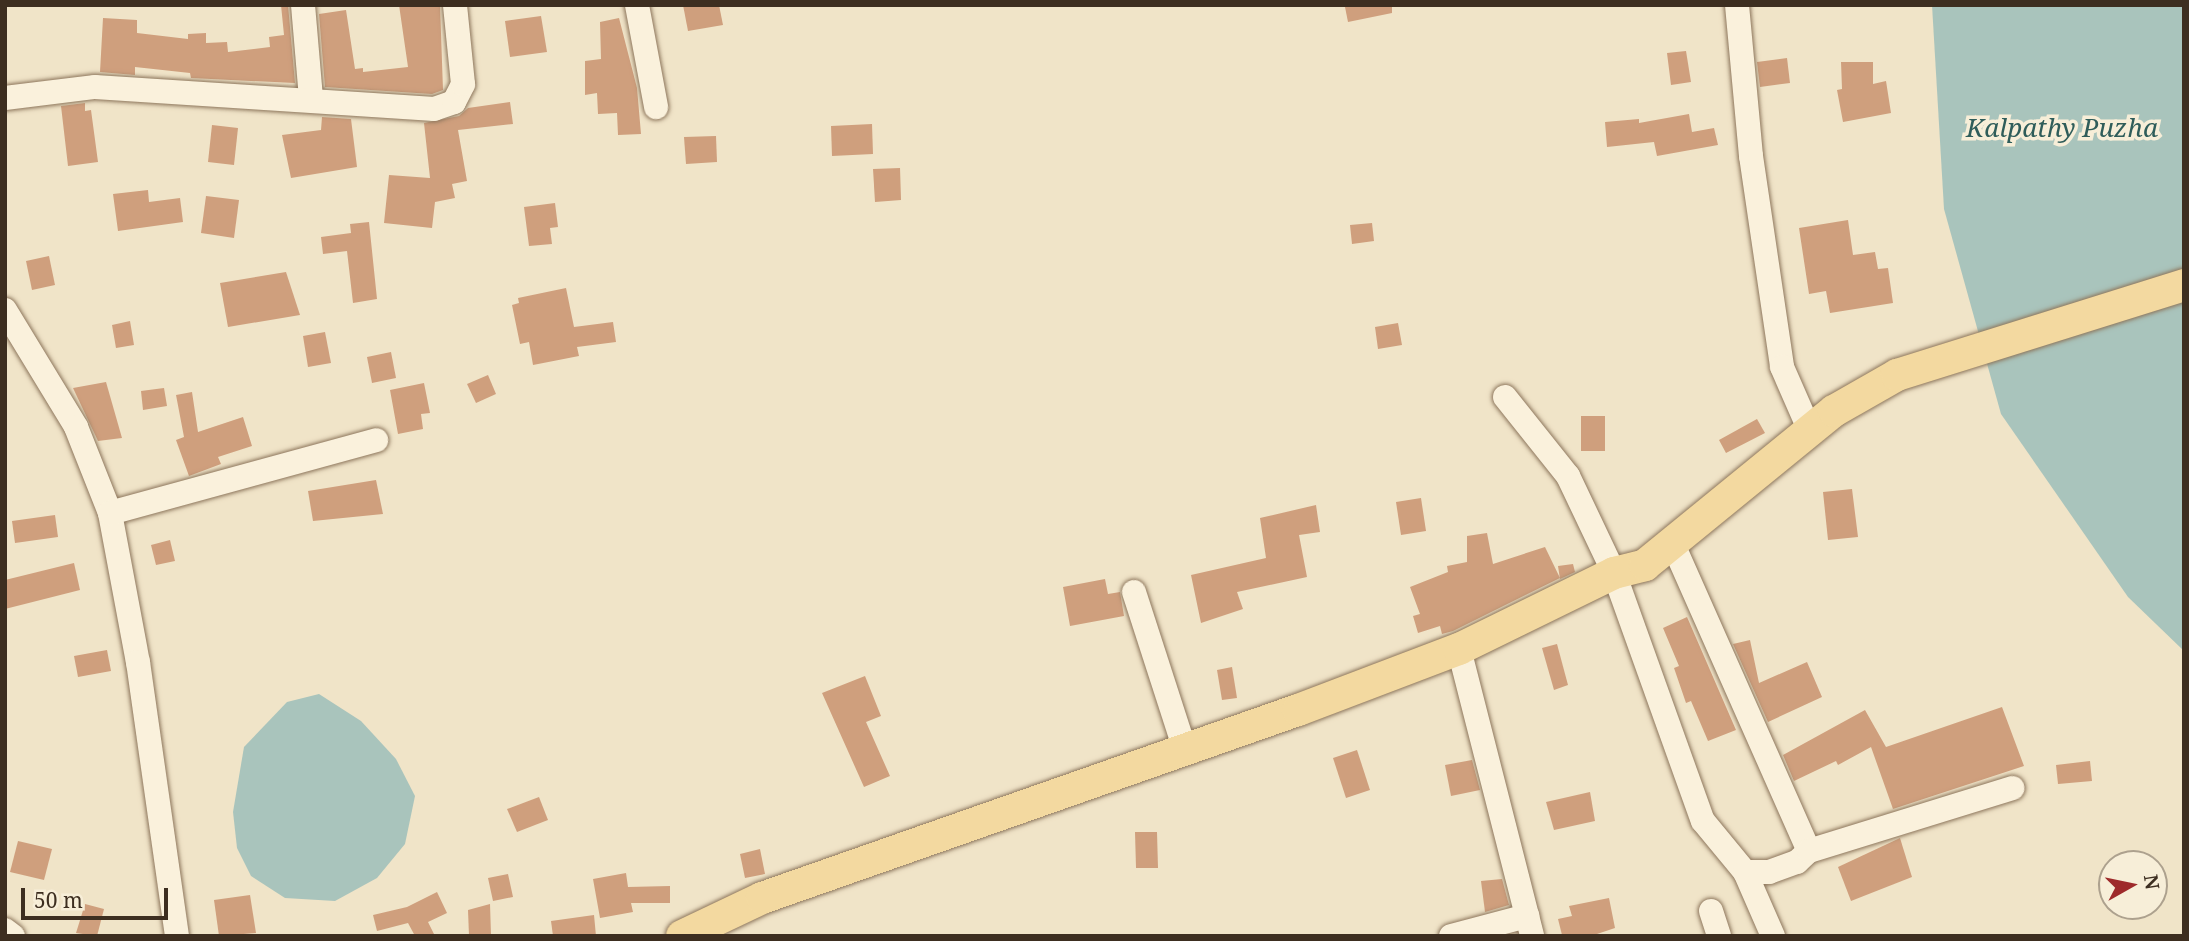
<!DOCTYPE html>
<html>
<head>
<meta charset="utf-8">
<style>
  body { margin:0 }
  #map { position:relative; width:2189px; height:941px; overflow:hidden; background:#f0e4c8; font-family:"Noto Serif",serif }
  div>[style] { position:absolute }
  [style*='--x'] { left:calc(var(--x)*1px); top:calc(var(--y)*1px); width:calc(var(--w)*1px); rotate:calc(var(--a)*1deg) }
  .water>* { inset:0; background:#a9c4bc }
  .building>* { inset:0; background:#cf9f7d }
  .roads { filter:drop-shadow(0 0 2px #8d765c) drop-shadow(0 0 2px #8d765c) }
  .minor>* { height:24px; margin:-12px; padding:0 12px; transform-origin:12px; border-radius:12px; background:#faf1dc }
  .major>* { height:32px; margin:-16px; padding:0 16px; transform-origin:16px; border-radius:16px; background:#f3d9a0 }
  span { translate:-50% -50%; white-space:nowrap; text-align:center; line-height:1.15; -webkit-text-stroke:7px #f7eed8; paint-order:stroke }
  .water-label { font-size:26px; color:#2f5d5a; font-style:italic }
  .frame { position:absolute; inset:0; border:7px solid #3d2e20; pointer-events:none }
  .north { position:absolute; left:2098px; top:850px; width:70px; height:70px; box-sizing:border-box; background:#f7eed8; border:2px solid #ada18e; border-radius:50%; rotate:81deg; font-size:19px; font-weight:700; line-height:28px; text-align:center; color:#3d2e20 }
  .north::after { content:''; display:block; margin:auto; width:24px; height:32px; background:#9e2a2b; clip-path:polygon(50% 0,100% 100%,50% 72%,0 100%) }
  .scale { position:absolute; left:21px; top:888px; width:147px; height:32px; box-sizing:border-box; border:4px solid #3d2e20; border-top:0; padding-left:9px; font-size:21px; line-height:24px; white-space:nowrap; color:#3d2e20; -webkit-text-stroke:5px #f7eed8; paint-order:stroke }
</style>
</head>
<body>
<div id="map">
  <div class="water">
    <i style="clip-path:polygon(1932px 5px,2184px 5px,2184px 651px,2128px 597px,2001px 414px,1944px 209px)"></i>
    <i style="clip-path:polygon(319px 694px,361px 721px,396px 759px,415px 796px,405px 844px,377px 878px,335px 901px,285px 898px,251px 876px,237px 848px,233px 812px,244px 747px,287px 702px)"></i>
  </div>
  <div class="building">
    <i style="clip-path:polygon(281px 5px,288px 5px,295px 83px,191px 78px,190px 73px,135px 67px,135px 75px,100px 72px,103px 18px,137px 20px,137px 33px,188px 39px,188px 34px,206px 33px,206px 43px,227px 42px,228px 52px,270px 47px,269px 37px,284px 35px)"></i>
    <i style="clip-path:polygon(399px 5px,440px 5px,443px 90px,432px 94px,325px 87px,319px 14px,346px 10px,355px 69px,363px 68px,363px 72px,408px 67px)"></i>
    <i style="clip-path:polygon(683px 5px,719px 5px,723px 25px,688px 31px)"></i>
    <i style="clip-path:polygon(1392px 5px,1392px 13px,1348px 22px,1345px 7px)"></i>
    <i style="clip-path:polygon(541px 16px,547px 52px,510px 57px,505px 21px)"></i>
    <i style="clip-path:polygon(619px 18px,637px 88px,641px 134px,618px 135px,617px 113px,598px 114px,597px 93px,585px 95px,585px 61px,601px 59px,600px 22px)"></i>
    <i style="clip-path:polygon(1686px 51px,1691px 82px,1671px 85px,1667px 53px)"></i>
    <i style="clip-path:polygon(1787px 58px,1790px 83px,1760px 87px,1757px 62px)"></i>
    <i style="clip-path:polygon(1841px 62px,1873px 62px,1873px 84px,1886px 81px,1891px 113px,1843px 122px,1837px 90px,1842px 89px)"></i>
    <i style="clip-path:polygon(510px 102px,513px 124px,458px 130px,467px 181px,452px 184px,455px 198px,435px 202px,432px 228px,384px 223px,389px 175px,430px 178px,424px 123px,459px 116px,468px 108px)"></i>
    <i style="clip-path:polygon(85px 103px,85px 111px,91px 110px,98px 162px,68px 166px,61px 106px)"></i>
    <i style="clip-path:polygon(1689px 114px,1692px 132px,1714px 128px,1718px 145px,1657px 156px,1654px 142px,1607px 147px,1605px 122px,1639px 119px,1639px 123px)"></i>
    <i style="clip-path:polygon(322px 117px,351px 119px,357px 167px,291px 178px,282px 135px,321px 130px)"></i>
    <i style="clip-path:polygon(872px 124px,873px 154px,832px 156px,831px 126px)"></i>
    <i style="clip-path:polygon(212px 125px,238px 128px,234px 165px,208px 162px)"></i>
    <i style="clip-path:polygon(716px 136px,717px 162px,686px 164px,684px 137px)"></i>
    <i style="clip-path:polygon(900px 168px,901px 200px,875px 202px,873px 169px)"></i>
    <i style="clip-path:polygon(148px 190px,149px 202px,180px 198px,183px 222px,118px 231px,113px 194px)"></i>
    <i style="clip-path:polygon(206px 196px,239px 200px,234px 238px,201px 233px)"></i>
    <i style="clip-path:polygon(555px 203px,558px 227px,550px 228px,552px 244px,529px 246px,524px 207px)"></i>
    <i style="clip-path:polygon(1848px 220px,1853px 255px,1875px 252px,1878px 269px,1888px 268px,1893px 303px,1830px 313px,1826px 291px,1809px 294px,1799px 228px)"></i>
    <i style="clip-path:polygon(369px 222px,377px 299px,353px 303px,347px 251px,323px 254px,321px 237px,351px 233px,350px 224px)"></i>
    <i style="clip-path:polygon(1372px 223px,1374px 241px,1352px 244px,1350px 225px)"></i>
    <i style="clip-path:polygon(49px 256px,55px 285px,32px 290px,26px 261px)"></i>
    <i style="clip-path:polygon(286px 272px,300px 315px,228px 327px,220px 283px)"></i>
    <i style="clip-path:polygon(566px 288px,574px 327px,613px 322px,616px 342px,577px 347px,579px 356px,533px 365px,529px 342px,520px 344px,512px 305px,519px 303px,518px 298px)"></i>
    <i style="clip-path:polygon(130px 321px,134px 345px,116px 348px,112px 325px)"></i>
    <i style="clip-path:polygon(1398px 323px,1402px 345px,1378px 349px,1375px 327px)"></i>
    <i style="clip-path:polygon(325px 332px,331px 363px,308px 367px,303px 336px)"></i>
    <i style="clip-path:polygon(391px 352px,396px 378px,372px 383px,367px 357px)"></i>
    <i style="clip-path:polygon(488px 375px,496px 394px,476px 403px,467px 384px)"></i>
    <i style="clip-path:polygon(106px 382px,122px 438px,98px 441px,73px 388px)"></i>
    <i style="clip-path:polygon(424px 383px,430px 413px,421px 414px,423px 429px,398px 434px,390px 390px)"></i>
    <i style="clip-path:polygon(164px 388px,167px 406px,143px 410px,141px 391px)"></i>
    <i style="clip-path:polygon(192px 392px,198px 432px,243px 417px,252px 446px,218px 457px,221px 464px,189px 476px,176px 440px,184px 437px,176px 395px)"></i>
    <i style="clip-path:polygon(1581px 416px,1605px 416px,1605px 451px,1581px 451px)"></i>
    <i style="clip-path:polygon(1757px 419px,1765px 433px,1726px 453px,1719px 440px)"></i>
    <i style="clip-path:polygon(376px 480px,383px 514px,313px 521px,308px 491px)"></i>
    <i style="clip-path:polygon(1852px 489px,1858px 537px,1828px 540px,1823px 492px)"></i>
    <i style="clip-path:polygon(1421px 498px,1426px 531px,1401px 535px,1396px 502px)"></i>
    <i style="clip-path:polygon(1316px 505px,1320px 532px,1299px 535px,1307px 577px,1237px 592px,1243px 609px,1201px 623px,1191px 575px,1266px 558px,1260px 518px)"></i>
    <i style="clip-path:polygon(55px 515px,58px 537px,15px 543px,12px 521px)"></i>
    <i style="clip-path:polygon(1487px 533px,1493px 564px,1545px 547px,1560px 578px,1453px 631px,1442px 634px,1440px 626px,1418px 633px,1413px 616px,1420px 614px,1410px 587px,1448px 572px,1447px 566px,1467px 562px,1467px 536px)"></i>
    <i style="clip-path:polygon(170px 540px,175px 561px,156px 565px,151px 545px)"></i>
    <i style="clip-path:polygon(74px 563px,80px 590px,5px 609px,5px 580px)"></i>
    <i style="clip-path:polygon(1573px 564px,1575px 572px,1560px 579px,1558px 566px)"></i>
    <i style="clip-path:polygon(1105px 579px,1108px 594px,1120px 592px,1124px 616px,1070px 626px,1063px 587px)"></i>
    <i style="clip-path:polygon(1687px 617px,1736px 730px,1708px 741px,1691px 701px,1686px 703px,1674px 668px,1679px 666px,1663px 628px)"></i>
    <i style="clip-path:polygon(1750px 640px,1759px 683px,1807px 662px,1822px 697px,1768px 722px,1733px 644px)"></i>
    <i style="clip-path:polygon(1557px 644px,1568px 685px,1554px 690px,1542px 648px)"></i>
    <i style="clip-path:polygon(107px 650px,111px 671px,78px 677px,74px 656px)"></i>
    <i style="clip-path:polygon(1232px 667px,1237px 698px,1222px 700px,1217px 670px)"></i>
    <i style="clip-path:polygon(865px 676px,881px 716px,866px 722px,890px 776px,864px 787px,822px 693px)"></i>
    <i style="clip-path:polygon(2002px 707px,2024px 766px,1893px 809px,1871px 747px,1838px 765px,1836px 761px,1794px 781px,1783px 755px,1865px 710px,1886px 747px)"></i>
    <i style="clip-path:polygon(1357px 750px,1370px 790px,1346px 798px,1333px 758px)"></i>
    <i style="clip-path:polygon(1472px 760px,1480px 790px,1451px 796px,1445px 765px)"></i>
    <i style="clip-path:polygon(2090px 761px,2092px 781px,2058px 784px,2056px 765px)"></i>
    <i style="clip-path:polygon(1590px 792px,1595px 821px,1554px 830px,1546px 802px)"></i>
    <i style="clip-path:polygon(539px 797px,548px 820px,517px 832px,507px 809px)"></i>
    <i style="clip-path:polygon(1135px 832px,1157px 832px,1158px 868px,1136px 868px)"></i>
    <i style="clip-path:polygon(1900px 838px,1912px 877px,1851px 901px,1838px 867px)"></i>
    <i style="clip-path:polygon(18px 841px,52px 849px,44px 880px,10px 872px)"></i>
    <i style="clip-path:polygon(760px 849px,765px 874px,745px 878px,740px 854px)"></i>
    <i style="clip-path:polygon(626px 873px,628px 887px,670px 886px,670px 903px,631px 903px,633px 912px,600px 918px,593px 879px)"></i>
    <i style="clip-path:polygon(508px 874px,513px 897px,493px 901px,488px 878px)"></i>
    <i style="clip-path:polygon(1502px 879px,1509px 905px,1485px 912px,1481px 881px)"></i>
    <i style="clip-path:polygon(437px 892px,447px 913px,428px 922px,435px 936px,415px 936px,408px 923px,377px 931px,373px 915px,407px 907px)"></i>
    <i style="clip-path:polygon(250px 895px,256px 933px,219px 936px,214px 900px)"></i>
    <i style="clip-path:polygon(1609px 898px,1615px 928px,1591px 936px,1562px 935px,1558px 919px,1572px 916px,1569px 906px)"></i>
    <i style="clip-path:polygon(85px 904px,104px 909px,97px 936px,76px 933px)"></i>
    <i style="clip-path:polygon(490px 904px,491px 936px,469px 936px,468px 910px)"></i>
    <i style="clip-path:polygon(594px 915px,596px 936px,553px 936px,551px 921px)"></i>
  </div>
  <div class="roads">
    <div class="minor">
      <i style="--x:303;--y:5;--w:94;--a:85.1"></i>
      <i style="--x:637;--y:5;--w:104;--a:79.4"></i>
      <i style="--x:1737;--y:5;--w:152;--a:84.7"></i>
      <i style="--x:1751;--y:156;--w:213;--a:81.6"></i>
      <i style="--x:1782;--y:367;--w:70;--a:66.4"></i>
      <i style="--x:5;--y:98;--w:91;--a:-7"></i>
      <i style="--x:95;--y:87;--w:340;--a:3.7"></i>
      <i style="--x:434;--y:109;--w:21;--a:-19"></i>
      <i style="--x:454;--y:102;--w:20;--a:-63"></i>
      <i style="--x:463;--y:84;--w:79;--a:-95.8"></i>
      <i style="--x:5;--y:310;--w:137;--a:58.7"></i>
      <i style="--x:76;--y:427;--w:92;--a:68.4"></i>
      <i style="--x:110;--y:513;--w:152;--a:79.4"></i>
      <i style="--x:138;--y:662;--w:277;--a:81.9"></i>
      <i style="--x:1505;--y:397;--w:101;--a:51.4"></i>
      <i style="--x:1568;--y:476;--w:107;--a:64.6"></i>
      <i style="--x:1614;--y:573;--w:263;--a:70.3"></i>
      <i style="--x:1703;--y:821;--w:66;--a:50.5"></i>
      <i style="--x:1745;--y:872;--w:70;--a:66.4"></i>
      <i style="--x:110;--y:513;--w:276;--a:-15.3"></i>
      <i style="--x:1672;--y:542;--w:338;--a:66.1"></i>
      <i style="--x:1134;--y:592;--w:166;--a:72.1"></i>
      <i style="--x:1459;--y:649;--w:296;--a:75.7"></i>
      <i style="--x:1745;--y:872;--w:24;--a:0"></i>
      <i style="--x:1769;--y:872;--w:30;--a:-20"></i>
      <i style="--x:1797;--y:862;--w:16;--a:-43"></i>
      <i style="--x:1809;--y:851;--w:213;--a:-17.2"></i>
      <i style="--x:1711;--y:911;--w:26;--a:72"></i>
      <i style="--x:5;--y:930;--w:10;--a:37"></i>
      <i style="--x:1451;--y:936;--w:79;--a:-14.7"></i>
    </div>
    <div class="major">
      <i style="--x:682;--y:936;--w:89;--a:-25.4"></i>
      <i style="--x:762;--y:898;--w:568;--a:-19.33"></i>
      <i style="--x:1298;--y:710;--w:172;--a:-20.8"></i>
      <i style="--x:1459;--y:649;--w:173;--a:-26.1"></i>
      <i style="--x:1614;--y:573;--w:32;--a:-14"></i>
      <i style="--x:1645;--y:565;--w:244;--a:-39.2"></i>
      <i style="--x:1834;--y:411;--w:73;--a:-29.7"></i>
      <i style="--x:1897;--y:375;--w:301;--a:-17.4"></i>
    </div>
  </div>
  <div class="water-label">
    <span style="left:2062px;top:128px">Kalpathy Puzha</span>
  </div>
  <div class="frame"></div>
  <div class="north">N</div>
  <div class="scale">50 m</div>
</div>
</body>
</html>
